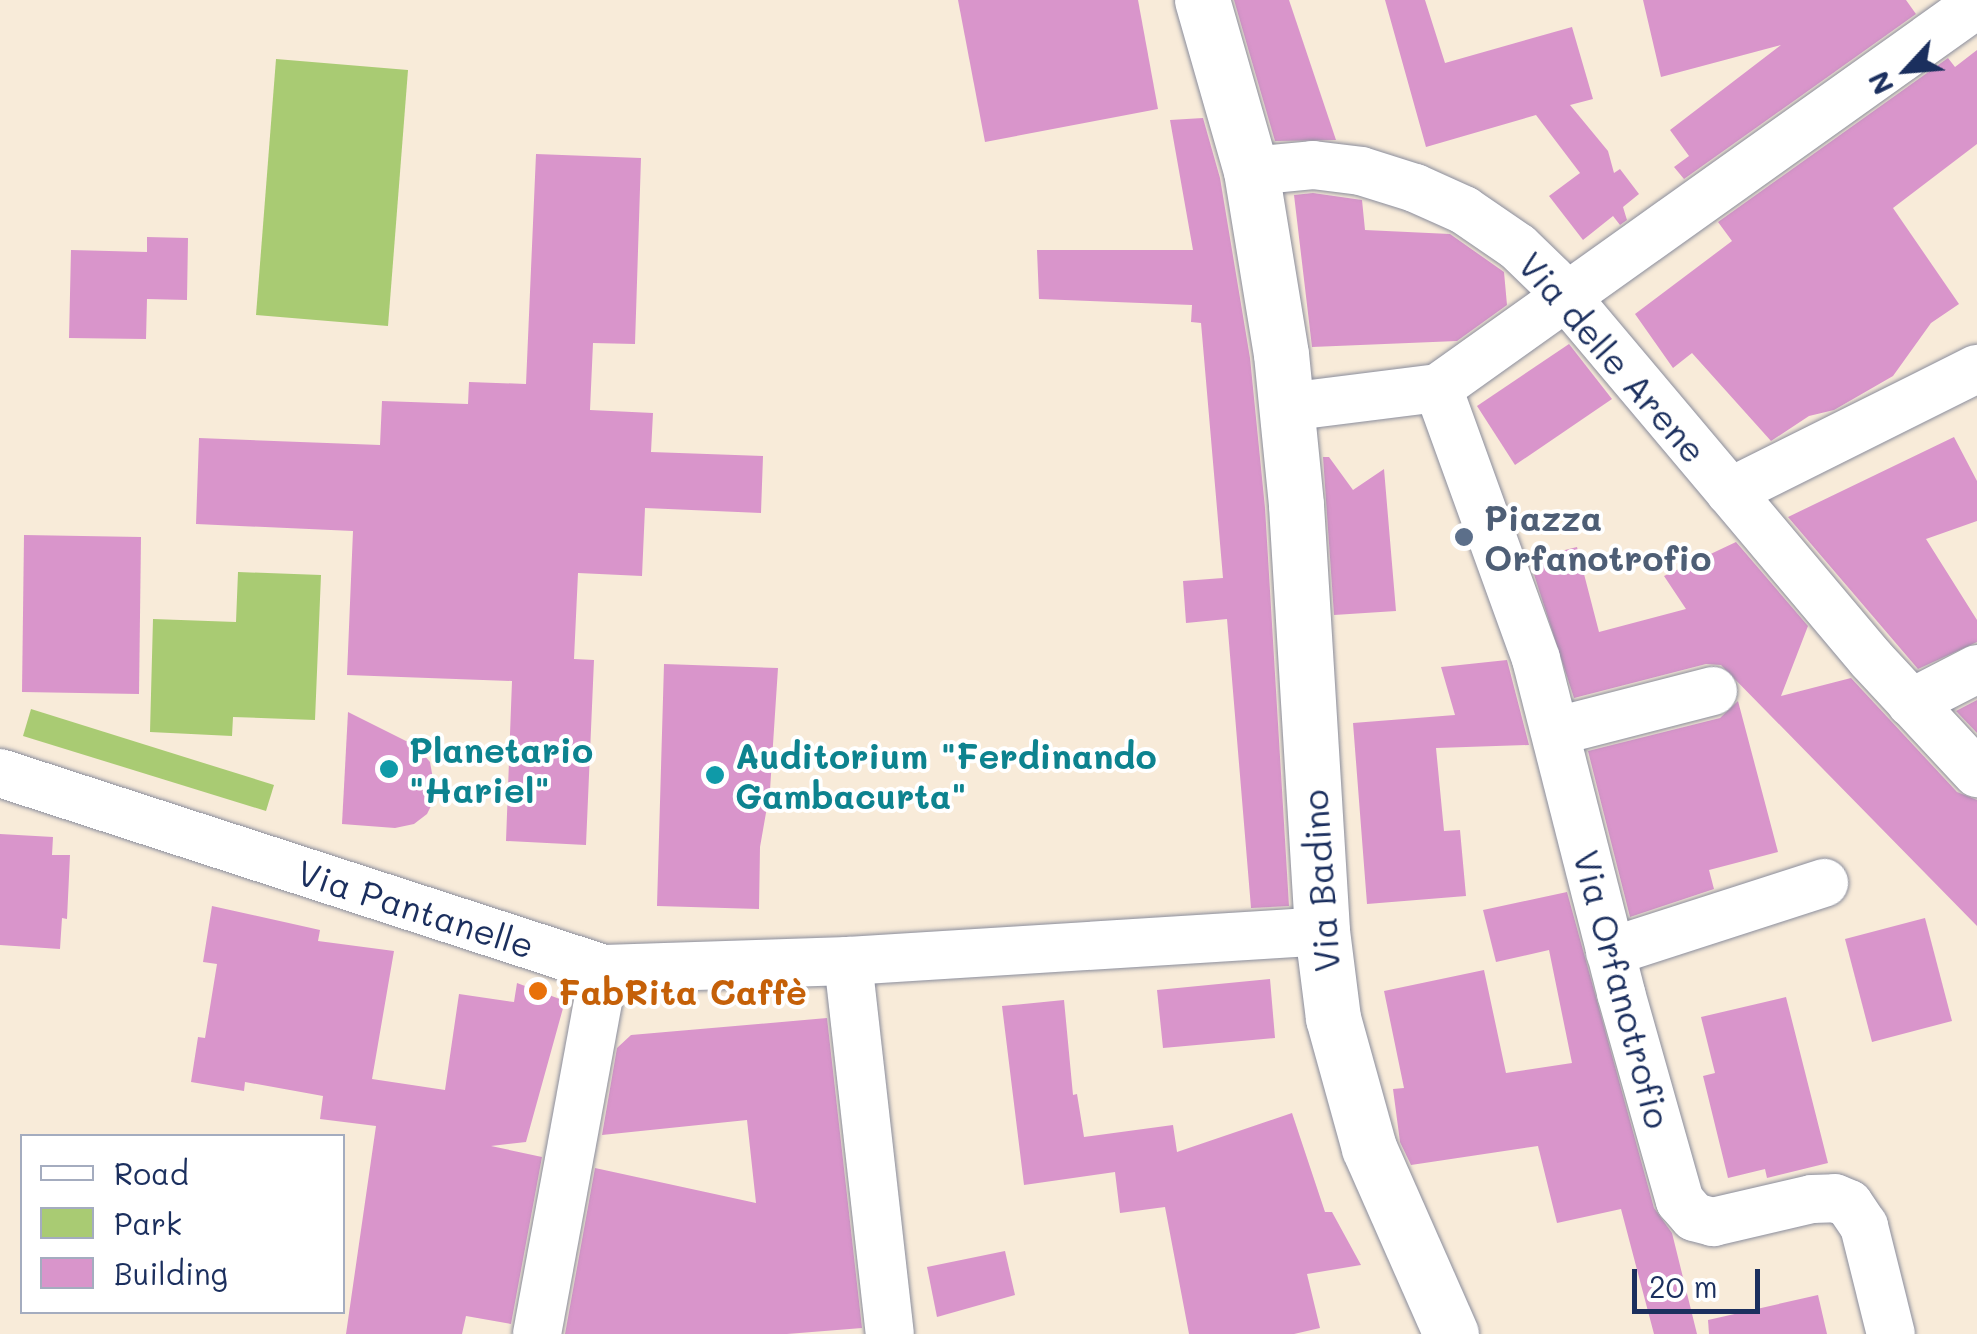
<!DOCTYPE html>
<html>
<head>
<meta charset="utf-8">
<style>
  body { margin:0 }
  #map { position:relative; width:1977px; height:1334px; overflow:hidden; background:#f8ebd9; font-family:Mali,sans-serif }
  div>[style] { position:absolute }
  [style*='--x'] { left:calc(var(--x)*1px); top:calc(var(--y)*1px); width:calc(var(--w)*1px); rotate:calc(var(--a)*1deg) }
  .green>* { inset:0; background:#a9cb73 }
  .building>* { inset:0; background:#d995cb }
  .roads { filter:drop-shadow(0 0 2px #8a8d9c) drop-shadow(0 0 2px #8a8d9c) }
  .street>* { height:48px; margin:-24px; padding:0 24px; transform-origin:24px; border-radius:24px; background:#fff }
  .secondary>* { height:55px; margin:-27.5px; padding:0 27.5px; transform-origin:27.5px; border-radius:27.5px; background:#fff }
  .dots>* { width:28px; height:28px; translate:-50% -50%; box-sizing:border-box; border:5px solid #fff; border-radius:50% }
  span { translate:-50% -50%; white-space:nowrap; text-align:center; line-height:1.15; -webkit-text-stroke:8px #fff; paint-order:stroke }
  .street-label { font-size:35px; color:#1b2f5e }
  .service-label { font-size:35px; color:#4e5e75; font-weight:700 }
  .left { translate:0 -50%; text-align:left }
  .culture-label { font-size:35px; color:#0d838f; font-weight:700 }
  .food-label { font-size:35px; color:#c56008; font-weight:700 }
  .legend { position:absolute; left:20px; top:1134px; width:325px; height:180px; box-sizing:border-box; background:#fff; border:2px solid #a4acbf; margin:0; padding:12px 18px; list-style:none; font-size:30px; color:#1b2f5e }
  .legend li { display:flex; align-items:center; gap:20px; height:50px }
  .legend b { width:50px; border:2px solid #a4acbf }
  .north { position:absolute; left:1857px; top:20px; width:100px; height:100px; -webkit-text-stroke:8px #fff; paint-order:stroke; rotate:244deg; font-size:28px; font-weight:700; line-height:40px; text-align:center; color:#1b2f5e }
  .north::after { content:''; display:block; margin:auto; width:35px; height:45px; background:#1b2f5e; clip-path:polygon(50% 0,100% 100%,50% 72%,0 100%) }
  .scale { position:absolute; left:1632px; top:1269px; width:128px; height:45px; box-sizing:border-box; border:5px solid #1b2f5e; border-top:0; padding-left:12px; font-size:30px; line-height:35px; white-space:nowrap; color:#1b2f5e; -webkit-text-stroke:8px #fff; paint-order:stroke }
</style>
</head>
<body>
<div id="map">
  <div class="green">
    <i style="clip-path:polygon(276px 59px,408px 70px,388px 326px,256px 315px)"></i>
    <i style="clip-path:polygon(238px 572px,321px 575px,315px 720px,233px 717px,232px 736px,150px 732px,153px 619px,236px 622px)"></i>
    <i style="clip-path:polygon(31px 709px,274px 785px,266px 811px,23px 736px)"></i>
  </div>
  <div class="building">
    <i style="clip-path:polygon(958px 0,1138px 0,1158px 109px,985px 142px)"></i>
    <i style="clip-path:polygon(1234px 0,1289px 0,1336px 140px,1275px 141px)"></i>
    <i style="clip-path:polygon(1385px 0,1425px 0,1445px 63px,1572px 27px,1593px 99px,1570px 105px,1608px 151px,1614px 173px,1620px 169px,1639px 194px,1623px 207px,1627px 220px,1620px 225px,1613px 216px,1583px 240px,1549px 196px,1580px 173px,1536px 115px,1426px 147px)"></i>
    <i style="clip-path:polygon(1643px 0,1906px 0,1916px 14px,1684px 179px,1674px 167px,1689px 156px,1670px 130px,1781px 45px,1661px 77px)"></i>
    <i style="clip-path:polygon(1977px 50px,1977px 144px,1893px 208px,1959px 304px,1931px 323px,1893px 376px,1834px 410px,1809px 416px,1771px 441px,1692px 353px,1673px 368px,1635px 314px,1732px 241px,1718px 222px,1948px 58px,1955px 67px)"></i>
    <i style="clip-path:polygon(1203px 118px,1220px 178px,1250px 358px,1265px 508px,1289px 906px,1251px 908px,1227px 619px,1186px 623px,1183px 581px,1223px 578px,1201px 323px,1191px 322px,1192px 305px,1039px 299px,1037px 250px,1193px 250px,1170px 120px)"></i>
    <i style="clip-path:polygon(536px 154px,641px 158px,635px 344px,593px 343px,590px 410px,653px 413px,651px 452px,763px 456px,761px 513px,645px 508px,642px 576px,578px 573px,574px 659px,594px 660px,586px 845px,506px 841px,512px 681px,347px 675px,353px 531px,196px 524px,199px 438px,380px 445px,382px 401px,468px 404px,469px 382px,526px 384px)"></i>
    <i style="clip-path:polygon(1313px 193px,1362px 200px,1365px 230px,1450px 234px,1504px 272px,1507px 305px,1457px 341px,1312px 347px,1294px 195px)"></i>
    <i style="clip-path:polygon(147px 237px,188px 238px,187px 300px,147px 299px,146px 339px,69px 338px,71px 250px,147px 252px)"></i>
    <i style="clip-path:polygon(1569px 344px,1612px 399px,1515px 465px,1477px 406px)"></i>
    <i style="clip-path:polygon(1954px 437px,1977px 481px,1977px 521px,1926px 539px,1977px 620px,1977px 642px,1918px 669px,1788px 517px)"></i>
    <i style="clip-path:polygon(1323px 457px,1329px 457px,1353px 490px,1384px 469px,1396px 611px,1334px 615px)"></i>
    <i style="clip-path:polygon(24px 535px,141px 537px,139px 694px,22px 692px)"></i>
    <i style="clip-path:polygon(1736px 542px,1808px 626px,1781px 696px,1851px 678px,1957px 792px,1977px 800px,1977px 926px,1721px 665px,1706px 664px,1574px 698px,1529px 559px,1577px 547px,1599px 632px,1686px 609px,1664px 576px)"></i>
    <i style="clip-path:polygon(1507px 660px,1529px 745px,1436px 748px,1444px 831px,1460px 830px,1466px 896px,1367px 904px,1353px 723px,1455px 715px,1441px 667px)"></i>
    <i style="clip-path:polygon(664px 664px,778px 668px,770px 790px,760px 847px,759px 909px,657px 906px)"></i>
    <i style="clip-path:polygon(1977px 700px,1977px 733px,1956px 711px)"></i>
    <i style="clip-path:polygon(1738px 701px,1778px 852px,1709px 870px,1714px 889px,1630px 917px,1588px 751px,1720px 718px)"></i>
    <i style="clip-path:polygon(348px 712px,416px 746px,430px 762px,436px 796px,427px 814px,414px 824px,395px 828px,342px 824px)"></i>
    <i style="clip-path:polygon(0 834px,53px 837px,52px 855px,70px 855px,67px 919px,62px 918px,60px 949px,0 945px)"></i>
    <i style="clip-path:polygon(1567px 892px,1654px 1208px,1672px 1233px,1697px 1334px,1654px 1334px,1621px 1209px,1557px 1223px,1538px 1146px,1411px 1165px,1400px 1142px,1393px 1089px,1404px 1088px,1384px 991px,1484px 970px,1506px 1073px,1572px 1063px,1549px 950px,1496px 962px,1483px 910px)"></i>
    <i style="clip-path:polygon(212px 906px,320px 930px,318px 941px,394px 951px,372px 1079px,445px 1090px,459px 994px,514px 1002px,517px 983px,565px 1001px,526px 1142px,491px 1146px,542px 1157px,511px 1324px,466px 1316px,462px 1334px,346px 1334px,376px 1126px,320px 1119px,323px 1096px,245px 1082px,244px 1091px,191px 1082px,198px 1037px,205px 1038px,217px 964px,203px 962px)"></i>
    <i style="clip-path:polygon(1925px 918px,1952px 1021px,1872px 1042px,1845px 939px)"></i>
    <i style="clip-path:polygon(1270px 979px,1275px 1038px,1163px 1048px,1157px 990px)"></i>
    <i style="clip-path:polygon(1786px 997px,1828px 1163px,1767px 1178px,1765px 1169px,1728px 1178px,1703px 1076px,1715px 1073px,1701px 1017px)"></i>
    <i style="clip-path:polygon(1064px 1000px,1073px 1095px,1077px 1094px,1084px 1137px,1173px 1125px,1177px 1152px,1292px 1113px,1325px 1212px,1332px 1212px,1361px 1265px,1307px 1274px,1320px 1328px,1294px 1334px,1189px 1334px,1165px 1207px,1120px 1213px,1115px 1172px,1024px 1185px,1002px 1006px)"></i>
    <i style="clip-path:polygon(827px 1018px,862px 1328px,787px 1334px,565px 1334px,595px 1168px,756px 1203px,747px 1120px,602px 1135px,617px 1048px,631px 1035px)"></i>
    <i style="clip-path:polygon(1005px 1251px,1015px 1295px,937px 1317px,927px 1267px)"></i>
    <i style="clip-path:polygon(1818px 1295px,1827px 1334px,1709px 1334px,1708px 1320px)"></i>
  </div>
  <div class="roads">
    <div class="street">
      <i style="--x:1251;--y:171;--w:62;--a:-5.5"></i>
      <i style="--x:1313;--y:165;--w:48;--a:7.1"></i>
      <i style="--x:1361;--y:171;--w:57;--a:17.5"></i>
      <i style="--x:1415;--y:188;--w:54;--a:24.2"></i>
      <i style="--x:1464;--y:210;--w:65;--a:34.4"></i>
      <i style="--x:1518;--y:247;--w:46;--a:44.1"></i>
      <i style="--x:1551;--y:279;--w:497;--a:49.9"></i>
      <i style="--x:1871;--y:659;--w:156;--a:47.1"></i>
      <i style="--x:1438;--y:388;--w:288;--a:70.1"></i>
      <i style="--x:1536;--y:659;--w:345;--a:75.7"></i>
      <i style="--x:1621;--y:993;--w:216;--a:74.2"></i>
      <i style="--x:1680;--y:1201;--w:21;--a:49"></i>
      <i style="--x:1694;--y:1217;--w:20;--a:15"></i>
      <i style="--x:1713;--y:1222;--w:102;--a:-13.1"></i>
      <i style="--x:1812;--y:1199;--w:23;--a:-2"></i>
      <i style="--x:1835;--y:1198;--w:15;--a:23"></i>
      <i style="--x:1849;--y:1204;--w:27;--a:56"></i>
      <i style="--x:1864;--y:1226;--w:111;--a:76"></i>
      <i style="--x:1287;--y:407;--w:152;--a:-7.2"></i>
      <i style="--x:1438;--y:388;--w:662;--a:-35.47"></i>
      <i style="--x:1730;--y:492;--w:276;--a:-26.5"></i>
      <i style="--x:1911;--y:703;--w:74;--a:-27.3"></i>
      <i style="--x:1557;--y:731;--w:161;--a:-14.4"></i>
      <i style="--x:0;--y:773;--w:635;--a:17.98"></i>
      <i style="--x:604;--y:969;--w:244;--a:-1.9"></i>
      <i style="--x:848;--y:961;--w:475;--a:-3.6"></i>
      <i style="--x:1610;--y:952;--w:225;--a:-17.9"></i>
      <i style="--x:848;--y:961;--w:375;--a:83.6"></i>
      <i style="--x:537;--y:1334;--w:371;--a:-79.6"></i>
    </div>
    <div class="secondary">
      <i style="--x:1202;--y:0;--w:178;--a:74"></i>
      <i style="--x:1251;--y:171;--w:185;--a:80.7"></i>
      <i style="--x:1281;--y:354;--w:152;--a:84.3"></i>
      <i style="--x:1296;--y:505;--w:427;--a:86.5"></i>
      <i style="--x:1322;--y:931;--w:88;--a:82.8"></i>
      <i style="--x:1333;--y:1018;--w:135;--a:74.5"></i>
      <i style="--x:1369;--y:1148;--w:203;--a:66.2"></i>
    </div>
  </div>
  <div class="dots">
    <i style="left:1464px;top:537px;background:#5c6f8a"></i>
    <i style="left:389px;top:769px;background:#0f9aa8"></i>
    <i style="left:715px;top:775px;background:#0f9aa8"></i>
    <i style="left:538px;top:991px;background:#e8710a"></i>
  </div>
  <div class="street-label">
    <span style="left:1613px;top:357px;rotate:49deg">Via delle Arene</span>
    <span style="left:1320px;top:881px;rotate:-94deg">Via Badino</span>
    <span style="left:416px;top:908px;rotate:18deg">Via Pantanelle</span>
    <span style="left:1623px;top:989px;rotate:75deg">Via Orfanotrofio</span>
  </div>
  <div class="service-label">
    <span class="left" style="left:1484px;top:537px">Piazza<br>Orfanotrofio</span>
  </div>
  <div class="culture-label">
    <span class="left" style="left:409px;top:769px">Planetario<br>"Hariel"</span>
    <span class="left" style="left:735px;top:775px">Auditorium "Ferdinando<br>Gambacurta"</span>
  </div>
  <div class="food-label">
    <span class="left" style="left:558px;top:991px">FabRita Caffè</span>
  </div>
  <ul class="legend">
  <li><b style="height:12px;background:#fff"></b>Road</li>
  <li><b style="height:28px;background:#a9cb73"></b>Park</li>
  <li><b style="height:28px;background:#d995cb"></b>Building</li>
  </ul>
  <div class="north">N</div>
  <div class="scale">20 m</div>
</div>
</body>
</html>
